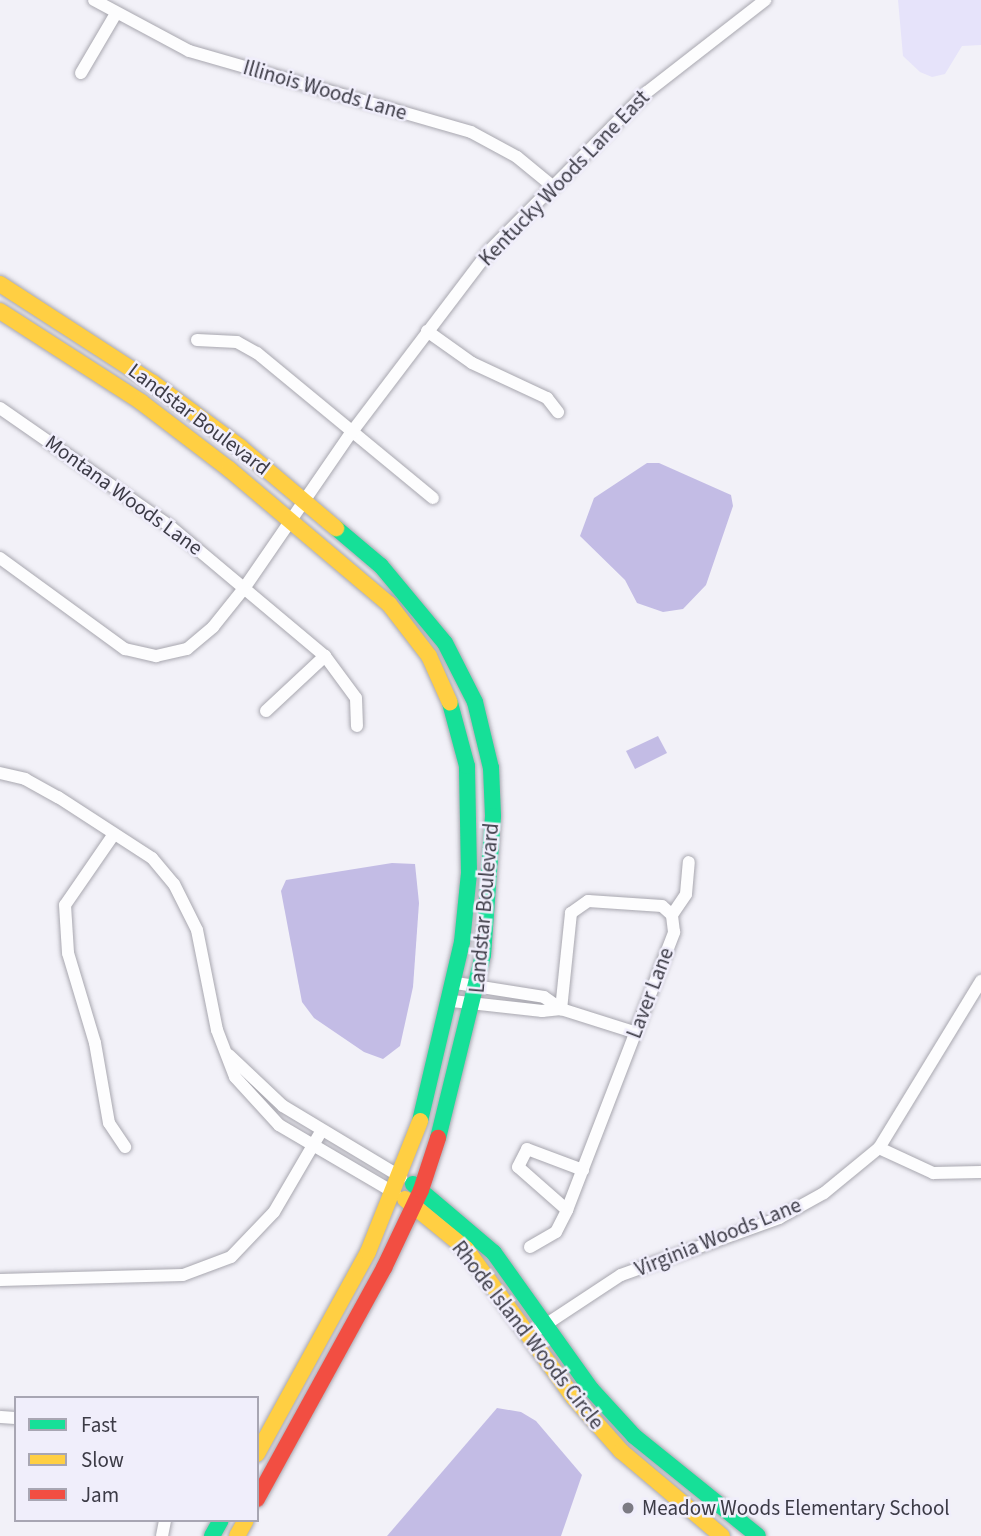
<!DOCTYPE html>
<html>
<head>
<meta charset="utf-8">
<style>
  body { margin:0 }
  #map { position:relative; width:981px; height:1536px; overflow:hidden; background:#f2f1f8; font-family:"Source Sans 3",sans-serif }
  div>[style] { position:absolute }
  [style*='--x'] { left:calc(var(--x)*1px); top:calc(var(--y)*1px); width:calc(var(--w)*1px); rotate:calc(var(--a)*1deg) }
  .green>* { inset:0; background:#e6e3fa }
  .water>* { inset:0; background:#c3bce5 }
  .roads { filter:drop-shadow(0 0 2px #a8a7af) drop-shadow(0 0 2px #a8a7af) }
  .street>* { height:12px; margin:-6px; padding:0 6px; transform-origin:6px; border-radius:6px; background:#fdfdfe }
  .fast>* { height:16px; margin:-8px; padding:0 8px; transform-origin:8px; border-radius:8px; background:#16e098 }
  .slow>* { height:16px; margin:-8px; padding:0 8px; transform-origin:8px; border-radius:8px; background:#ffcf43 }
  .jam>* { height:16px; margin:-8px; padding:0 8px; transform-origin:8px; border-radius:8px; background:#f24e42 }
  .dots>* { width:19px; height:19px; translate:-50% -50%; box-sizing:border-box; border:4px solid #f0eefb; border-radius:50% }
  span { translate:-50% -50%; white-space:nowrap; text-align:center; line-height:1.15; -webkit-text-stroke:5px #f0eefb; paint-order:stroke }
  .street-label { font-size:21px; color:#3c3b46 }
  .poi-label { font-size:21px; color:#3c3b46 }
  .left { translate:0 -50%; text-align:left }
  .legend { position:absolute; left:14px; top:1396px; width:245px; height:126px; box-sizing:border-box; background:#f0eefb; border:2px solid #a8a6b3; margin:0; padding:9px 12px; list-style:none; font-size:21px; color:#3c3b46 }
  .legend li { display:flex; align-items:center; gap:14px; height:35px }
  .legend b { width:35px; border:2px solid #a8a6b3 }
</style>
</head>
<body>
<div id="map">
  <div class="green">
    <i style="clip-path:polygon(898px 0,981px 0,981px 45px,962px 46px,945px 74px,932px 77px,920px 72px,903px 56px)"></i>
  </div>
  <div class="water">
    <i style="clip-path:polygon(647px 463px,659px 463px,731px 495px,733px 506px,706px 585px,683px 609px,663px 612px,637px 603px,625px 580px,580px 536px,594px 498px)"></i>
    <i style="clip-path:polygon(658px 736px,667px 753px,635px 769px,626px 751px)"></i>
    <i style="clip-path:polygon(392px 863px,415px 864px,419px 903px,413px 987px,400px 1046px,383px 1059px,364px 1052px,314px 1018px,302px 1002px,281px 891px,286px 880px)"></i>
    <i style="clip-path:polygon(497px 1408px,521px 1412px,536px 1421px,582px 1475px,561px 1536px,387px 1536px)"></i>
  </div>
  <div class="roads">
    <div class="street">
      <i style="--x:94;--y:0;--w:108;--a:28.2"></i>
      <i style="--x:189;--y:51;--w:293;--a:16"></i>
      <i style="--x:471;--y:132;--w:52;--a:28.5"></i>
      <i style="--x:517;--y:157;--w:44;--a:39.5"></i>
      <i style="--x:81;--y:73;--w:67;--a:-59.6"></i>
      <i style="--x:427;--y:331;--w:55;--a:35.4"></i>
      <i style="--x:472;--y:363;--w:83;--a:25"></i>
      <i style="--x:547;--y:398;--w:18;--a:52"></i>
      <i style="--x:197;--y:340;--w:40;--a:2.9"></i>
      <i style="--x:237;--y:342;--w:23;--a:29"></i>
      <i style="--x:257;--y:353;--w:228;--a:39.5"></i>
      <i style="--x:0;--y:408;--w:208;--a:34.8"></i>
      <i style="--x:171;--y:527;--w:201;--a:40"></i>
      <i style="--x:325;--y:656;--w:52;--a:53.6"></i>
      <i style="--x:356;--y:698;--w:28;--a:88"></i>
      <i style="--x:0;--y:558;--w:155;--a:36.1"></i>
      <i style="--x:125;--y:649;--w:32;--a:13"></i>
      <i style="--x:156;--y:656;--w:32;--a:-13"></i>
      <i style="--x:187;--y:649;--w:34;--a:-40"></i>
      <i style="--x:213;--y:627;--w:51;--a:-51.3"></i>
      <i style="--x:245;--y:587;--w:187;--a:-55.5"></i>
      <i style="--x:351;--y:433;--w:228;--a:-52.8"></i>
      <i style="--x:489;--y:251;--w:224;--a:-45.2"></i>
      <i style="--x:647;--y:92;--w:150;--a:-37.9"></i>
      <i style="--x:266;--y:711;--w:81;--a:-43"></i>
      <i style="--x:0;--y:773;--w:26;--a:13"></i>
      <i style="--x:25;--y:779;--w:38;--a:29"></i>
      <i style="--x:58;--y:797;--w:112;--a:33"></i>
      <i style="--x:152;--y:858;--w:34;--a:50"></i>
      <i style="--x:174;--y:884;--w:51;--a:63.4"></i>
      <i style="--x:197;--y:930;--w:102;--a:78.7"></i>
      <i style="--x:217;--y:1030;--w:50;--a:69"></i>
      <i style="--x:235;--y:1077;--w:65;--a:47.5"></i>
      <i style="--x:279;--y:1125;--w:134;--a:30.4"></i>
      <i style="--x:114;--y:834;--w:86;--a:124.6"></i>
      <i style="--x:65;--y:905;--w:48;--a:86.4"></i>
      <i style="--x:68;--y:953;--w:94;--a:73.3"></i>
      <i style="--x:95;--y:1043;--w:81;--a:80.1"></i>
      <i style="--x:109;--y:1123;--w:29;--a:56"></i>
      <i style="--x:672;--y:915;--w:25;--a:-56"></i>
      <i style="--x:686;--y:894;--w:32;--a:-85"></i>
      <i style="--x:456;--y:983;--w:89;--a:9"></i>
      <i style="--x:544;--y:997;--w:21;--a:35"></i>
      <i style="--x:561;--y:1009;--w:77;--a:17.5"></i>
      <i style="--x:452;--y:1001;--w:91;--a:6.3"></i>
      <i style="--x:542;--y:1011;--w:19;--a:-6"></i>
      <i style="--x:229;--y:1055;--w:74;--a:43.4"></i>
      <i style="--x:283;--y:1106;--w:138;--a:31"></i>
      <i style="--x:879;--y:1148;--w:60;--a:24.8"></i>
      <i style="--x:933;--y:1173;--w:48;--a:-1.2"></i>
      <i style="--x:567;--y:1210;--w:65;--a:-138.7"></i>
      <i style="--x:518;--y:1167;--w:20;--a:-63"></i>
      <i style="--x:527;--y:1149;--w:60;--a:20.6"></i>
      <i style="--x:530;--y:1247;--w:30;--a:-30"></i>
      <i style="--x:556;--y:1232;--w:25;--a:-63"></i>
      <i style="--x:567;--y:1210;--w:298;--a:-68.9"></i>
      <i style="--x:674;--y:932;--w:17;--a:-97"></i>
      <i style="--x:672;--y:915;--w:13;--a:-138"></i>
      <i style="--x:662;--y:906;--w:74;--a:-176.1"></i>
      <i style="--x:588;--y:901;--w:21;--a:145"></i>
      <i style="--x:571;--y:913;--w:97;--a:95.9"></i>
      <i style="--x:0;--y:1280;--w:183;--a:-1.6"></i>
      <i style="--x:183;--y:1275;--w:51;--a:-20.6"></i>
      <i style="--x:231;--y:1257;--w:62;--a:-46.3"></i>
      <i style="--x:274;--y:1212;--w:95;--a:-59.7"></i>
      <i style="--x:539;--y:1329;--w:98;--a:-33.4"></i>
      <i style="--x:621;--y:1275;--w:168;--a:-19.8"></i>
      <i style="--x:779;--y:1218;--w:51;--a:-29.1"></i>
      <i style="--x:824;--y:1193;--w:71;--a:-39.3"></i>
      <i style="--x:879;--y:1148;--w:196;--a:-58.6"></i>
      <i style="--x:0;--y:1417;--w:16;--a:4"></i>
      <i style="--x:162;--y:1536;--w:16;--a:-79"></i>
    </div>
    <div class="fast">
      <i style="--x:336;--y:528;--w:59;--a:40.2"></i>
      <i style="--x:381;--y:566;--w:100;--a:50.3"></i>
      <i style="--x:445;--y:643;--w:66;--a:63"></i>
      <i style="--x:475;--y:702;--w:68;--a:76.4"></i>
      <i style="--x:491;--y:768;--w:48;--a:87.6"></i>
      <i style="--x:493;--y:816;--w:139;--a:94.1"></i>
      <i style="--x:483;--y:955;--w:188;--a:103.8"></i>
      <i style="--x:420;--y:1121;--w:184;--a:-76.8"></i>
      <i style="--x:462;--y:942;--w:69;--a:-84.2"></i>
      <i style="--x:469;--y:873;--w:107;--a:-91.1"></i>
      <i style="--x:467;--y:766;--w:65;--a:-105.1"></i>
      <i style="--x:413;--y:1184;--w:106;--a:40.4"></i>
      <i style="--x:494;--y:1253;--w:167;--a:54.5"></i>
      <i style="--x:591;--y:1389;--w:64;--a:47.5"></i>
      <i style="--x:634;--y:1436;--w:159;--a:38.9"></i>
      <i style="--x:212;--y:1536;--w:18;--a:-61"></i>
    </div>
    <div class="slow">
      <i style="--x:0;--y:284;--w:182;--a:32.9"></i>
      <i style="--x:153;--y:383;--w:108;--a:36.3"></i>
      <i style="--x:240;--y:447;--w:126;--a:40.2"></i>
      <i style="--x:0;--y:311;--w:168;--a:32.8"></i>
      <i style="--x:141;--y:402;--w:111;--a:37.3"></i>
      <i style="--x:229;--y:469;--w:209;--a:40.2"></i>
      <i style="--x:389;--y:604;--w:66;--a:52.4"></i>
      <i style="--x:429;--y:656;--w:51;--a:65.9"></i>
      <i style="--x:405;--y:1199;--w:79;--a:39.3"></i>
      <i style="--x:466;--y:1249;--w:184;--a:54.1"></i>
      <i style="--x:574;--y:1398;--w:71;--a:48.4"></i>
      <i style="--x:621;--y:1451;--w:132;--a:40.1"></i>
      <i style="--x:257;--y:1454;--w:230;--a:-61.2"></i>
      <i style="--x:368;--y:1252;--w:141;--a:-68.3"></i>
      <i style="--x:237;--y:1536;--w:18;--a:-61"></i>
    </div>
    <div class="jam">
      <i style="--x:257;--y:1499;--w:264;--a:-61.2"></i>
      <i style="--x:384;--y:1268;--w:86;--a:-64.6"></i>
      <i style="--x:421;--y:1190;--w:55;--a:-71.9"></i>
    </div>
  </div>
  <div class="dots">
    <i style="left:628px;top:1508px;background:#7c7b84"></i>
  </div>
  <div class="street-label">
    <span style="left:325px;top:90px;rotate:16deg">Illinois Woods Lane</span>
    <span style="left:564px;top:178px;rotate:-46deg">Kentucky Woods Lane East</span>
    <span style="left:199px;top:419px;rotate:37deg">Landstar Boulevard</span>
    <span style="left:124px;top:495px;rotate:36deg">Montana Woods Lane</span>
    <span style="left:484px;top:908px;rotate:-85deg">Landstar Boulevard</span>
    <span style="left:650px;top:993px;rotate:-69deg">Laver Lane</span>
    <span style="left:718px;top:1237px;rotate:-22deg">Virginia Woods Lane</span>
    <span style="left:528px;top:1335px;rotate:52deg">Rhode Island Woods Circle</span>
  </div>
  <div class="poi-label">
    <span class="left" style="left:642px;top:1508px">Meadow Woods Elementary School</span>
  </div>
  <ul class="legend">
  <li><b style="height:9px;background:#16e098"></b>Fast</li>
  <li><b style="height:9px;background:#ffcf43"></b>Slow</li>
  <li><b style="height:9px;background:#f24e42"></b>Jam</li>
  </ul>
</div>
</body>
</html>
